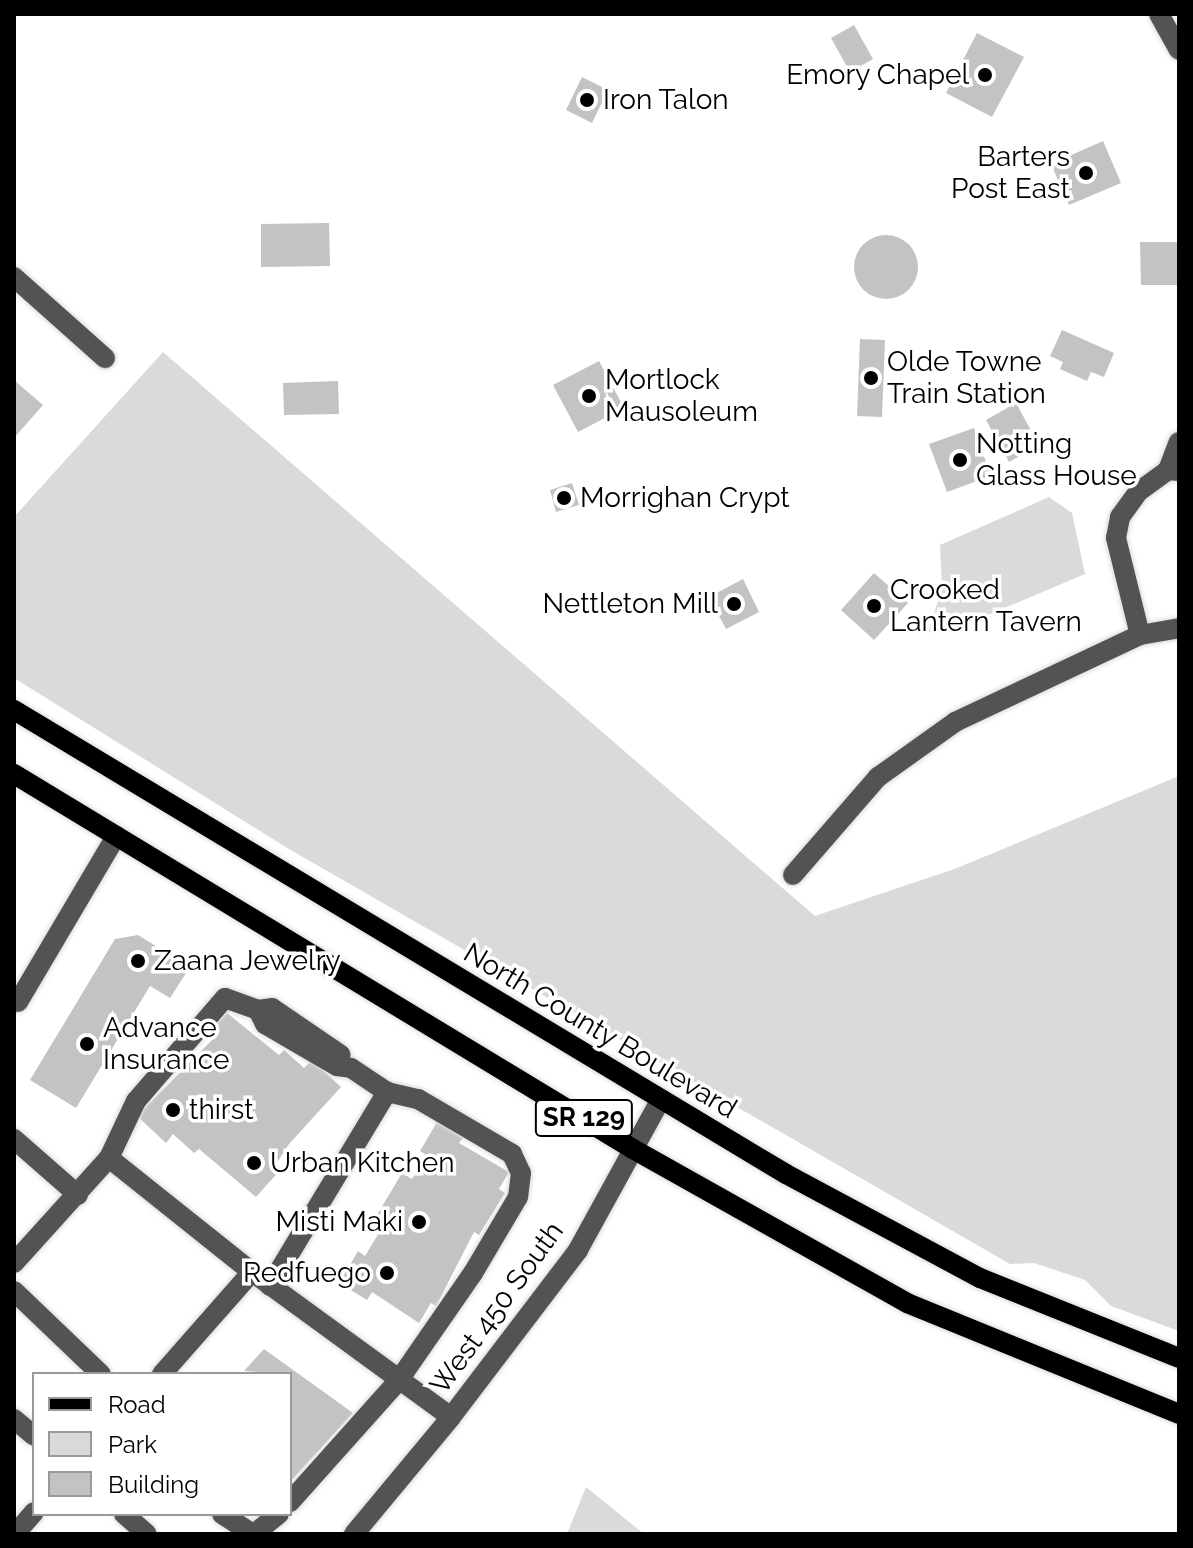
<!DOCTYPE html>
<html>
<head>
<meta charset="utf-8">
<style>
  body { margin:0 }
  #map { position:relative; width:1193px; height:1548px; overflow:hidden; background:#fff; font-family:Raleway,sans-serif }
  div>[style] { position:absolute }
  [style*='--x'] { left:calc(var(--x)*1px); top:calc(var(--y)*1px); width:calc(var(--w)*1px); rotate:calc(var(--a)*1deg) }
  .green>* { inset:0; background:#dadada }
  .building>* { inset:0; background:#c3c3c3 }
  .round { border-radius:50% }
  .roads { filter:drop-shadow(0 0 2px #dbdbdb) drop-shadow(0 0 2px #dbdbdb) }
  .minor>* { height:20px; margin:-10px; padding:0 10px; transform-origin:10px; border-radius:10px; background:#535353 }
  .major>* { height:20px; margin:-10px; padding:0 10px; transform-origin:10px; border-radius:10px; background:#000 }
  .dots>* { width:22px; height:22px; translate:-50% -50%; box-sizing:border-box; border:4px solid #fff; border-radius:50% }
  span { translate:-50% -50%; white-space:nowrap; text-align:center; line-height:1.15; -webkit-text-stroke:7px #fff; paint-order:stroke }
  .shield-label span { padding:2px 6px; background:#fff; border:2px solid; border-radius:6px; -webkit-text-stroke-width:0 }
  .shield-label { font-size:26px; color:#000; font-weight:700 }
  .poi-label { font-size:28px; color:#000 }
  .right { translate:-100% -50%; text-align:right }
  .left { translate:0 -50%; text-align:left }
  .street-label { font-size:28px; color:#000 }
  .frame { position:absolute; inset:0; border:16px solid #000; pointer-events:none }
  .legend { position:absolute; left:32px; top:1372px; width:260px; height:144px; box-sizing:border-box; background:#fff; border:2px solid #999; margin:0; padding:10px 14px; list-style:none; font-size:24px; color:#000 }
  .legend li { display:flex; align-items:center; gap:16px; height:40px }
  .legend b { width:40px; border:2px solid #999 }
</style>
</head>
<body>
<div id="map">
  <div class="green">
    <i style="clip-path:polygon(163px 352px,815px 916px,957px 868px,1179px 776px,1179px 1331px,1111px 1306px,1085px 1280px,1034px 1263px,1010px 1264px,289px 849px,14px 678px,14px 517px)"></i>
    <i style="clip-path:polygon(1049px 497px,1072px 513px,1085px 574px,962px 626px,928px 633px,942px 588px,940px 545px)"></i>
    <i style="clip-path:polygon(586px 1487px,644px 1534px,567px 1534px)"></i>
  </div>
  <div class="building">
    <i style="clip-path:polygon(854px 25px,873px 59px,850px 72px,831px 38px)"></i>
    <i style="clip-path:polygon(977px 33px,1024px 57px,992px 117px,946px 93px)"></i>
    <i style="clip-path:polygon(582px 77px,608px 90px,592px 123px,566px 110px)"></i>
    <i style="clip-path:polygon(1103px 141px,1121px 183px,1069px 205px,1051px 164px)"></i>
    <i style="clip-path:polygon(329px 223px,330px 266px,261px 267px,261px 224px)"></i>
    <i class="round" style="left:854px;top:235px;width:64px;height:64px"></i>
    <i style="clip-path:polygon(1140px 242px,1179px 242px,1179px 285px,1141px 285px)"></i>
    <i style="clip-path:polygon(1062px 330px,1114px 353px,1104px 377px,1091px 372px,1087px 381px,1060px 369px,1063px 362px,1050px 356px)"></i>
    <i style="clip-path:polygon(860px 339px,885px 340px,882px 417px,857px 416px)"></i>
    <i style="clip-path:polygon(599px 361px,624px 408px,578px 432px,553px 385px)"></i>
    <i style="clip-path:polygon(14px 380px,43px 405px,14px 438px)"></i>
    <i style="clip-path:polygon(338px 381px,339px 414px,284px 415px,283px 383px)"></i>
    <i style="clip-path:polygon(1016px 403px,1039px 445px,1009px 462px,986px 420px)"></i>
    <i style="clip-path:polygon(974px 428px,991px 476px,947px 492px,929px 444px)"></i>
    <i style="clip-path:polygon(572px 483px,579px 505px,556px 512px,550px 490px)"></i>
    <i style="clip-path:polygon(874px 573px,908px 603px,874px 640px,841px 610px)"></i>
    <i style="clip-path:polygon(743px 579px,759px 612px,726px 629px,709px 597px)"></i>
    <i style="clip-path:polygon(138px 935px,190px 967px,170px 998px,150px 986px,76px 1108px,30px 1080px,115px 939px)"></i>
    <i style="clip-path:polygon(227px 1013px,279px 1055px,284px 1050px,304px 1068px,312px 1060px,341px 1087px,289px 1144px,276px 1164px,281px 1169px,256px 1197px,199px 1149px,194px 1153px,173px 1134px,166px 1143px,137px 1116px,214px 1038px,208px 1033px)"></i>
    <i style="clip-path:polygon(437px 1122px,463px 1138px,459px 1143px,509px 1172px,499px 1189px,505px 1193px,479px 1235px,474px 1232px,436px 1306px,431px 1303px,419px 1323px,372px 1292px,367px 1300px,339px 1283px,358px 1251px,365px 1256px,380px 1231px,371px 1225px,402px 1173px,412px 1179px,426px 1155px,420px 1151px)"></i>
    <i style="clip-path:polygon(264px 1349px,353px 1413px,290px 1482px,290px 1374px,244px 1371px)"></i>
  </div>
  <div class="roads">
    <div class="minor">
      <i style="--x:1159;--y:14;--w:41;--a:60.9"></i>
      <i style="--x:14;--y:277;--w:122;--a:41.7"></i>
      <i style="--x:1168;--y:470;--w:30;--a:-69"></i>
      <i style="--x:1140;--y:635;--w:100;--a:-103.9"></i>
      <i style="--x:1116;--y:538;--w:21;--a:-79"></i>
      <i style="--x:1120;--y:517;--w:31;--a:-54"></i>
      <i style="--x:1138;--y:492;--w:37;--a:-36"></i>
      <i style="--x:1168;--y:470;--w:11;--a:5"></i>
      <i style="--x:793;--y:875;--w:130;--a:-49.1"></i>
      <i style="--x:878;--y:777;--w:95;--a:-35.5"></i>
      <i style="--x:955;--y:722;--w:204;--a:-25.2"></i>
      <i style="--x:1140;--y:635;--w:40;--a:-10"></i>
      <i style="--x:18;--y:1002;--w:193;--a:-59.4"></i>
      <i style="--x:258;--y:1010;--w:14;--a:-8"></i>
      <i style="--x:272;--y:1008;--w:83;--a:34.3"></i>
      <i style="--x:14;--y:1139;--w:85;--a:41.2"></i>
      <i style="--x:109;--y:1158;--w:63;--a:-64.7"></i>
      <i style="--x:136;--y:1101;--w:136;--a:-49.2"></i>
      <i style="--x:225;--y:998;--w:35;--a:20"></i>
      <i style="--x:258;--y:1010;--w:16;--a:63"></i>
      <i style="--x:265;--y:1024;--w:83;--a:30.3"></i>
      <i style="--x:337;--y:1066;--w:14;--a:8"></i>
      <i style="--x:351;--y:1068;--w:43;--a:33.7"></i>
      <i style="--x:387;--y:1092;--w:32;--a:13"></i>
      <i style="--x:418;--y:1099;--w:109;--a:30.3"></i>
      <i style="--x:512;--y:1154;--w:21;--a:65"></i>
      <i style="--x:521;--y:1173;--w:24;--a:97"></i>
      <i style="--x:518;--y:1197;--w:88;--a:120.6"></i>
      <i style="--x:473;--y:1273;--w:130;--a:124.7"></i>
      <i style="--x:399;--y:1380;--w:164;--a:131.8"></i>
      <i style="--x:14;--y:1263;--w:142;--a:-47.9"></i>
      <i style="--x:109;--y:1158;--w:183;--a:38.6"></i>
      <i style="--x:252;--y:1272;--w:246;--a:36.1"></i>
      <i style="--x:270;--y:1286;--w:227;--a:-58.9"></i>
      <i style="--x:14;--y:1291;--w:120;--a:43.7"></i>
      <i style="--x:162;--y:1374;--w:136;--a:-48.6"></i>
      <i style="--x:14;--y:1419;--w:26;--a:40"></i>
      <i style="--x:124;--y:1514;--w:30;--a:41"></i>
      <i style="--x:222;--y:1514;--w:37;--a:33"></i>
      <i style="--x:15;--y:1534;--w:29;--a:-49"></i>
      <i style="--x:254;--y:1534;--w:32;--a:-39"></i>
      <i style="--x:354;--y:1534;--w:152;--a:-50.3"></i>
      <i style="--x:451;--y:1417;--w:210;--a:-52.7"></i>
      <i style="--x:578;--y:1250;--w:172;--a:-61.2"></i>
    </div>
    <div class="major">
      <i style="--x:14;--y:710;--w:901;--a:31.01"></i>
      <i style="--x:786;--y:1174;--w:220;--a:28.2"></i>
      <i style="--x:980;--y:1278;--w:214;--a:21.9"></i>
      <i style="--x:14;--y:774;--w:724;--a:31.21"></i>
      <i style="--x:633;--y:1149;--w:314;--a:29.3"></i>
      <i style="--x:907;--y:1303;--w:294;--a:22.2"></i>
    </div>
  </div>
  <div class="dots">
    <i style="left:985px;top:75px;background:#000"></i>
    <i style="left:587px;top:100px;background:#000"></i>
    <i style="left:1086px;top:173px;background:#000"></i>
    <i style="left:871px;top:378px;background:#000"></i>
    <i style="left:589px;top:396px;background:#000"></i>
    <i style="left:960px;top:460px;background:#000"></i>
    <i style="left:564px;top:498px;background:#000"></i>
    <i style="left:734px;top:604px;background:#000"></i>
    <i style="left:874px;top:606px;background:#000"></i>
    <i style="left:138px;top:961px;background:#000"></i>
    <i style="left:87px;top:1044px;background:#000"></i>
    <i style="left:173px;top:1110px;background:#000"></i>
    <i style="left:254px;top:1163px;background:#000"></i>
    <i style="left:419px;top:1222px;background:#000"></i>
    <i style="left:387px;top:1273px;background:#000"></i>
  </div>
  <div class="shield-label">
    <span style="left:584px;top:1118px">SR 129</span>
  </div>
  <div class="poi-label">
    <span class="right" style="left:969px;top:75px">Emory Chapel</span>
    <span class="left" style="left:603px;top:100px">Iron Talon</span>
    <span class="right" style="left:1070px;top:173px">Barters<br>Post East</span>
    <span class="left" style="left:887px;top:378px">Olde Towne<br>Train Station</span>
    <span class="left" style="left:605px;top:396px">Mortlock<br>Mausoleum</span>
    <span class="left" style="left:976px;top:460px">Notting<br>Glass House</span>
    <span class="left" style="left:580px;top:498px">Morrighan Crypt</span>
    <span class="left" style="left:890px;top:606px">Crooked<br>Lantern Tavern</span>
    <span class="right" style="left:718px;top:604px">Nettleton Mill</span>
    <span class="left" style="left:154px;top:961px">Zaana Jewelry</span>
    <span class="left" style="left:103px;top:1044px">Advance<br>Insurance</span>
    <span class="left" style="left:189px;top:1110px">thirst</span>
    <span class="left" style="left:270px;top:1163px">Urban Kitchen</span>
    <span class="right" style="left:403px;top:1222px">Misti Maki</span>
    <span class="right" style="left:371px;top:1273px">Redfuego</span>
  </div>
  <div class="street-label">
    <span style="left:600px;top:1031px;rotate:31deg">North County Boulevard</span>
    <span style="left:497px;top:1308px;rotate:-54deg">West 450 South</span>
  </div>
  <div class="frame"></div>
  <ul class="legend">
  <li><b style="height:10px;background:#000"></b>Road</li>
  <li><b style="height:22px;background:#dadada"></b>Park</li>
  <li><b style="height:22px;background:#c3c3c3"></b>Building</li>
  </ul>
</div>
</body>
</html>
